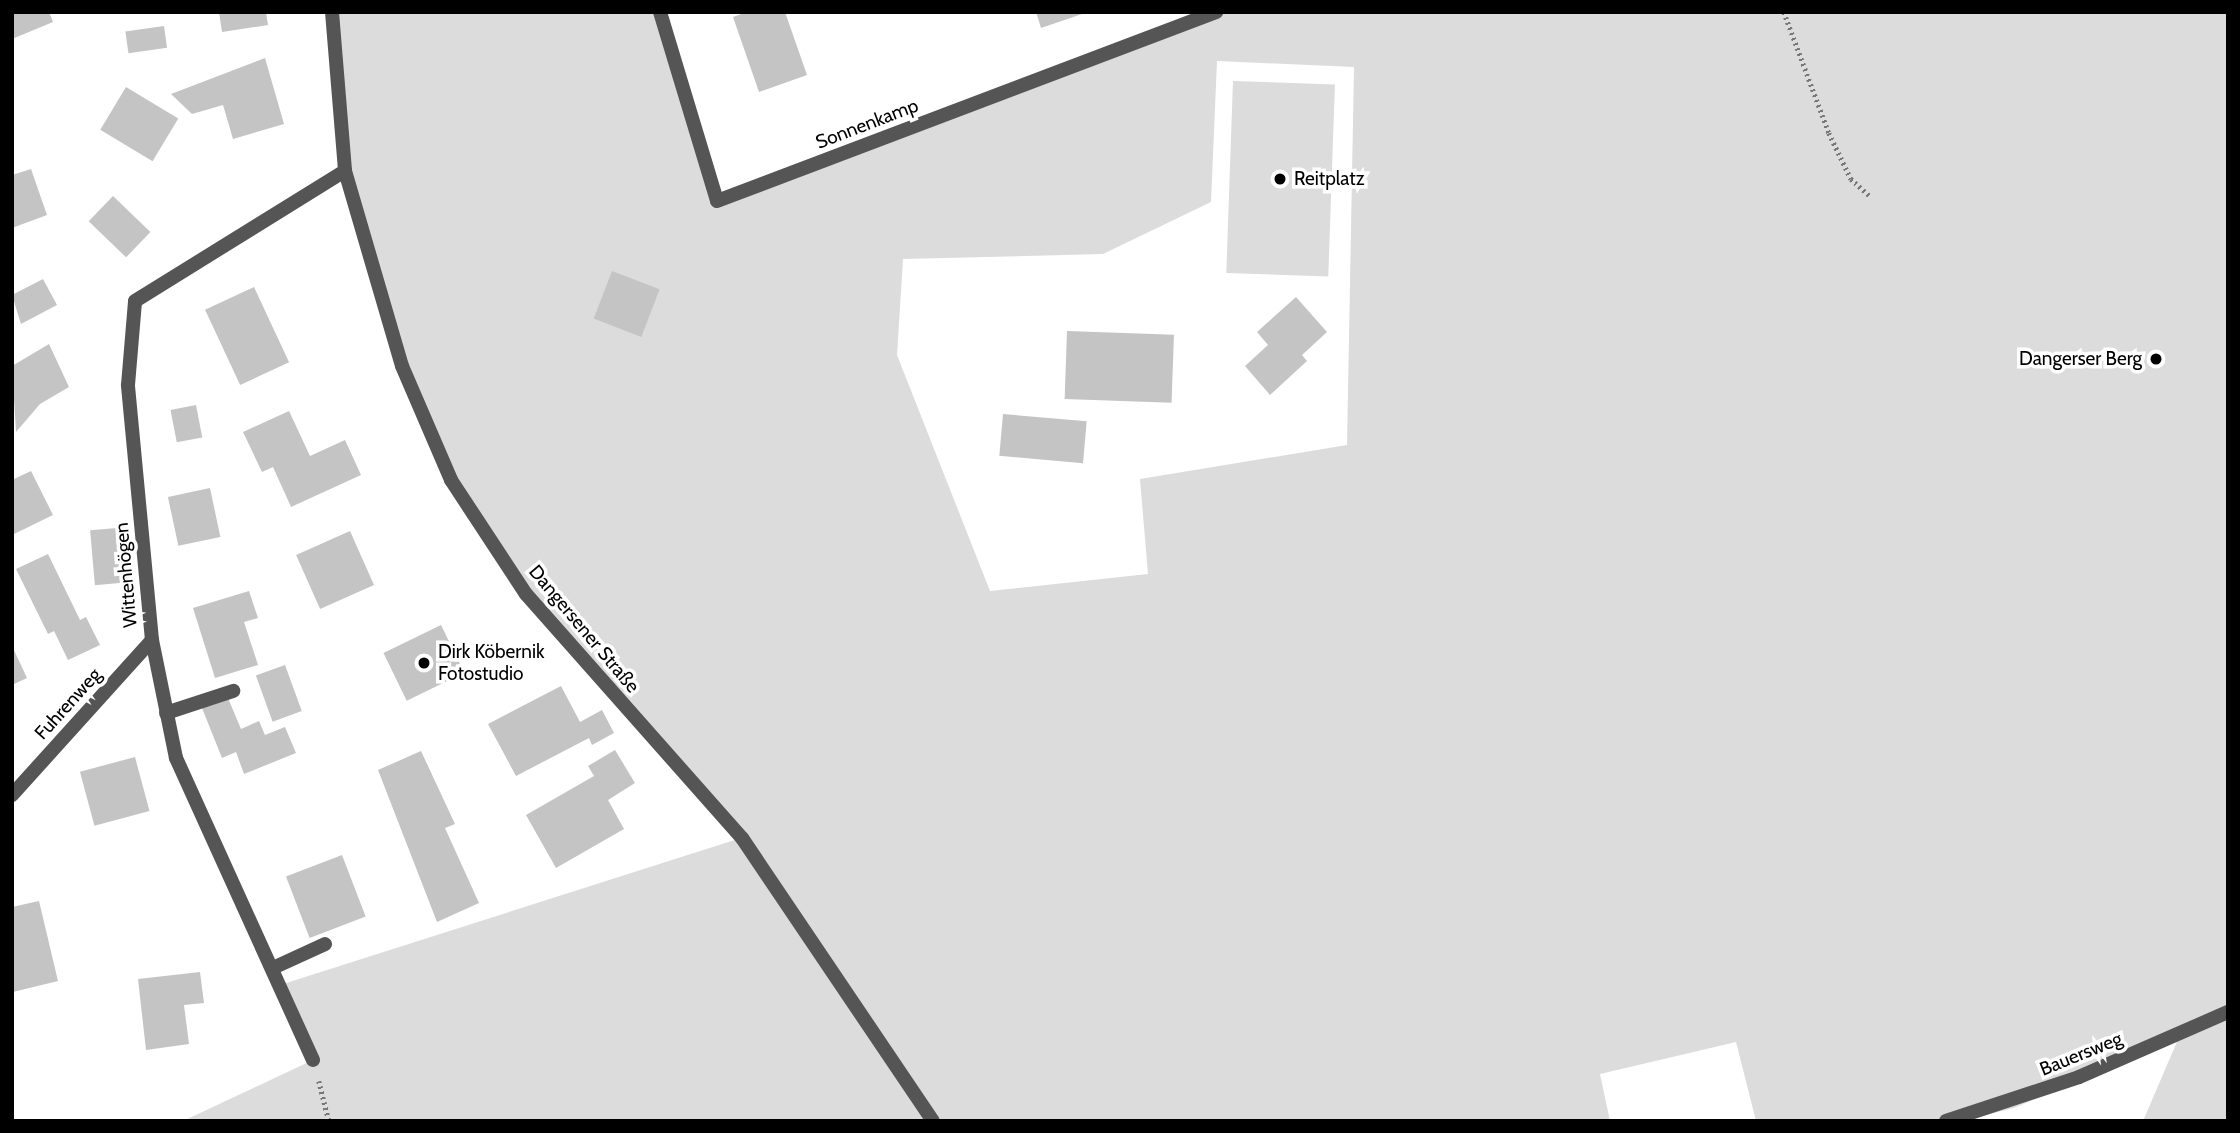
<!DOCTYPE html>
<html>
<head>
<meta charset="utf-8">
<style>
  body { margin:0 }
  #map { position:relative; width:2240px; height:1133px; overflow:hidden; background:#fff; font-family:Cabin,sans-serif }
  div>[style] { position:absolute }
  .green>* { inset:0; background:#dcdcdc; transform-origin:0 0 }
  .building>* { inset:0; background:#c4c4c4; transform-origin:0 0 }
  .path>* { height:4.5px; margin-top:-2.25px; transform-origin:0; background:repeating-linear-gradient(90deg,#777 0 2px,transparent 0 5.5px) }
  .lane>* { height:14px; margin:-7px; padding:0 7px; transform-origin:7px; border-radius:7px; background:#555 }
  .street>* { height:14px; margin:-7px; padding:0 7px; transform-origin:7px; border-radius:7px; background:#555 }
  .dots>* { width:19px; height:19px; translate:-50% -50%; box-sizing:border-box; border:4px solid #fff; border-radius:50% }
  span { translate:-50% -50%; white-space:nowrap; text-align:center; line-height:1.15; -webkit-text-stroke:7px #fff; paint-order:stroke }
  .street-label { font-size:19px; color:#000 }
  .poi-label { font-size:19px; color:#000 }
  .left { translate:0 -50%; text-align:left }
  .right { translate:-100% -50%; text-align:right }
  .frame { position:absolute; inset:0; border:14px solid #000; pointer-events:none }
</style>
</head>
<body>
<div id="map">
  <div class="green">
    <i style="clip-path:polygon(evenodd,332px 12px,660px 12px,717px 201px,1216px 12px,2228px 12px,2228px 1121px,2143px 1121px,2179px 1037px,2014px 1108px,1962px 1121px,1756px 1121px,1736px 1042px,1600px 1074px,1610px 1121px,183px 1121px,313px 1060px,283px 984px,741px 838px,526px 594px,451px 480px,402px 366px,345px 171px,332px 12px,1217px 61px,1354px 67px,1347px 445px,1140px 479px,1148px 574px,990px 591px,897px 355px,903px 259px,1103px 254px,1211px 202px,1217px 61px)"></i>
    <i style="left:1233px;top:81px;width:102px;height:192px;rotate:2deg"></i>
  </div>
  <div class="building">
    <i style="clip-path:polygon(12px 12px,49px 12px,53px 22px,12px 39px)"></i>
    <i style="clip-path:polygon(219px 12px,266px 12px,268px 25px,222px 32px)"></i>
    <i style="clip-path:polygon(747px 12px,785px 12px,807px 75px,759px 92px,733px 17px)"></i>
    <i style="clip-path:polygon(1036px 12px,1085px 12px,1085px 13px,1041px 28px)"></i>
    <i style="left:164px;top:26px;width:22px;height:39px;rotate:82deg"></i>
    <i style="clip-path:polygon(265px 58px,284px 124px,233px 139px,223px 105px,192px 114px,171px 94px)"></i>
    <i style="left:126px;top:87px;width:61px;height:50px;rotate:31deg"></i>
    <i style="clip-path:polygon(31px 169px,47px 215px,12px 228px,12px 175px)"></i>
    <i style="left:113px;top:196px;width:52px;height:35px;rotate:44deg"></i>
    <i style="left:612px;top:271px;width:51px;height:51px;rotate:21deg"></i>
    <i style="clip-path:polygon(43px 279px,57px 305px,21px 324px,12px 295px)"></i>
    <i style="left:254px;top:287px;width:83px;height:54px;rotate:65deg"></i>
    <i style="clip-path:polygon(1296px 297px,1327px 332px,1302px 355px,1307px 361px,1270px 395px,1245px 366px,1268px 345px,1257px 332px)"></i>
    <i style="left:1067px;top:331px;width:107px;height:68px;rotate:2deg"></i>
    <i style="clip-path:polygon(49px 344px,69px 387px,40px 404px,16px 432px,12px 366px)"></i>
    <i style="left:196px;top:405px;width:33px;height:26px;rotate:79deg"></i>
    <i style="clip-path:polygon(289px 411px,310px 456px,345px 440px,361px 475px,291px 507px,273px 467px,262px 472px,243px 432px)"></i>
    <i style="left:1003px;top:414px;width:84px;height:42px;rotate:5deg"></i>
    <i style="clip-path:polygon(31px 471px,53px 515px,12px 535px,12px 480px)"></i>
    <i style="left:210px;top:488px;width:50px;height:43px;rotate:78deg"></i>
    <i style="left:117px;top:528px;width:55px;height:27px;rotate:85deg"></i>
    <i style="left:350px;top:531px;width:59px;height:59px;rotate:66deg"></i>
    <i style="clip-path:polygon(48px 554px,80px 620px,86px 617px,100px 645px,68px 660px,54px 631px,48px 634px,16px 569px)"></i>
    <i style="clip-path:polygon(249px 591px,258px 618px,244px 622px,258px 665px,215px 678px,193px 608px)"></i>
    <i style="left:441px;top:625px;width:53px;height:64px;rotate:64deg"></i>
    <i style="clip-path:polygon(12px 646px,27px 678px,12px 685px)"></i>
    <i style="left:285px;top:665px;width:49px;height:31px;rotate:70deg"></i>
    <i style="clip-path:polygon(561px 686px,580px 722px,602px 710px,614px 733px,592px 745px,589px 738px,516px 776px,488px 724px)"></i>
    <i style="clip-path:polygon(228px 698px,241px 729px,259px 721px,265px 735px,285px 727px,296px 753px,244px 774px,236px 752px,222px 758px,202px 708px)"></i>
    <i style="clip-path:polygon(615px 750px,635px 783px,608px 800px,624px 829px,556px 868px,526px 815px,594px 776px,588px 766px)"></i>
    <i style="clip-path:polygon(421px 751px,455px 824px,445px 828px,479px 903px,437px 922px,378px 770px)"></i>
    <i style="left:135px;top:757px;width:56px;height:57px;rotate:75deg"></i>
    <i style="left:342px;top:855px;width:66px;height:60px;rotate:69deg"></i>
    <i style="clip-path:polygon(39px 901px,58px 981px,13px 992px,12px 907px)"></i>
    <i style="clip-path:polygon(200px 972px,204px 1003px,184px 1005px,189px 1044px,146px 1050px,138px 979px)"></i>
  </div>
  <div class="path">
    <i style="left:1784px;top:12px;width:129px;rotate:69.6deg"></i>
    <i style="left:1829px;top:133px;width:51px;rotate:64.4deg"></i>
    <i style="left:1851px;top:179px;width:27px;rotate:42deg"></i>
    <i style="left:319px;top:1081px;width:41px;rotate:76deg"></i>
  </div>
  <div class="lane">
    <i style="left:166px;top:713px;width:71px;rotate:-18.2deg"></i>
    <i style="left:275px;top:967px;width:55px;rotate:-24.7deg"></i>
  </div>
  <div class="street">
    <i style="left:332px;top:12px;width:160px;rotate:85.3deg"></i>
    <i style="left:345px;top:171px;width:203px;rotate:73.7deg"></i>
    <i style="left:402px;top:366px;width:124px;rotate:66.7deg"></i>
    <i style="left:451px;top:480px;width:136px;rotate:56.7deg"></i>
    <i style="left:526px;top:594px;width:326px;rotate:48.5deg"></i>
    <i style="left:742px;top:838px;width:341px;rotate:56deg"></i>
    <i style="left:660px;top:12px;width:197px;rotate:73.2deg"></i>
    <i style="left:717px;top:201px;width:534px;rotate:-20.74deg"></i>
    <i style="left:12px;top:795px;width:209px;rotate:-47.9deg"></i>
    <i style="left:313px;top:1060px;width:332px;rotate:-114.4deg"></i>
    <i style="left:176px;top:758px;width:120px;rotate:-101.5deg"></i>
    <i style="left:152px;top:640px;width:256px;rotate:-95.4deg"></i>
    <i style="left:128px;top:385px;width:84px;rotate:-85.2deg"></i>
    <i style="left:135px;top:301px;width:247px;rotate:-31.8deg"></i>
    <i style="left:1946px;top:1121px;width:140px;rotate:-18.3deg"></i>
    <i style="left:2079px;top:1077px;width:163px;rotate:-23.6deg"></i>
  </div>
  <div class="dots">
    <i style="left:1280px;top:179px;background:#000"></i>
    <i style="left:2156px;top:359px;background:#000"></i>
    <i style="left:424px;top:663px;background:#000"></i>
  </div>
  <div class="street-label">
    <span style="left:867px;top:124px;rotate:-21deg">Sonnenkamp</span>
    <span style="left:126px;top:575px;rotate:-95deg">Wittenhögen</span>
    <span style="left:584px;top:629px;rotate:50deg">Dangersener Straße</span>
    <span style="left:68px;top:704px;rotate:-48deg">Fuhrenweg</span>
    <span style="left:2081px;top:1054px;rotate:-22deg">Bauersweg</span>
  </div>
  <div class="poi-label">
    <span class="left" style="left:1294px;top:179px">Reitplatz</span>
    <span class="right" style="left:2142px;top:359px">Dangerser Berg</span>
    <span class="left" style="left:438px;top:663px">Dirk Köbernik<br>Fotostudio</span>
  </div>
  <div class="frame"></div>
</div>
</body>
</html>
